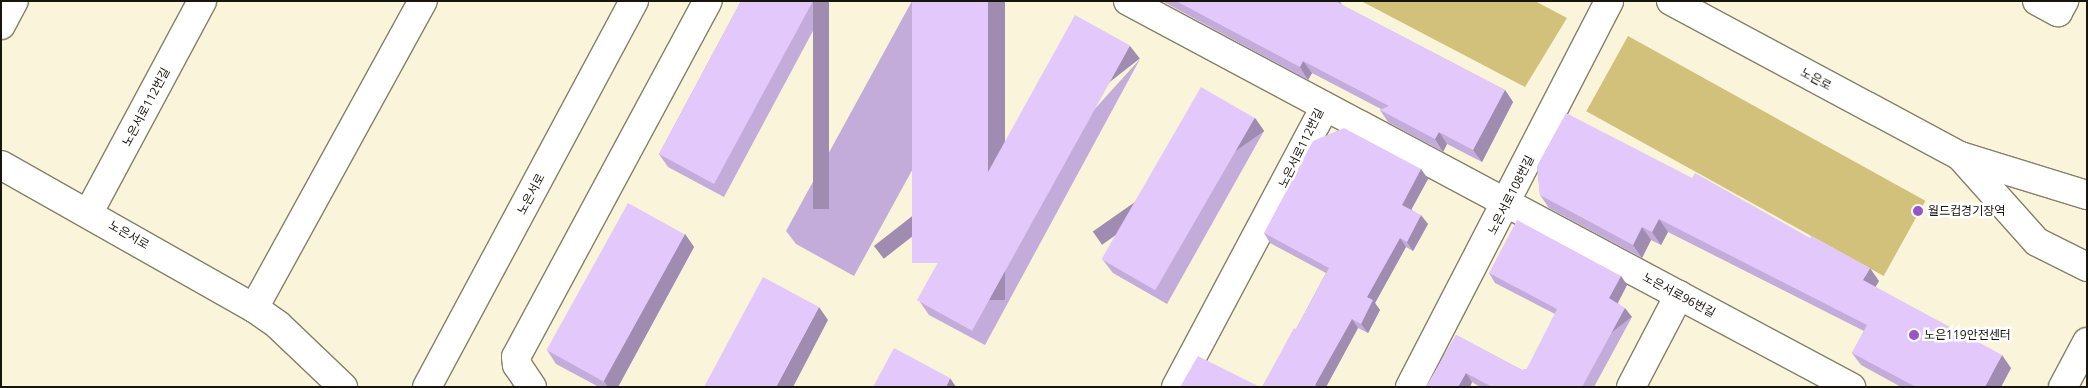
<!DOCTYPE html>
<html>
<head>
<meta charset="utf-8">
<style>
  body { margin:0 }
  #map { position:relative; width:2088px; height:388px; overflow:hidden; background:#faf4da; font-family:"Open Sans","Noto Sans KR",sans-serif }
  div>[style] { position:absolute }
  .green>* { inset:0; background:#d2c17b; transform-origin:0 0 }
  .roads { filter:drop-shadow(1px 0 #858069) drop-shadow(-1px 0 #858069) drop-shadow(0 1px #858069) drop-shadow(0 -1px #858069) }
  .minor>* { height:28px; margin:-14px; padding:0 14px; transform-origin:14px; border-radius:14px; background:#fff }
  .wall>* { inset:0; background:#c3acd9 }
  .shaded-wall>* { inset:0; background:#9f8cb0; transform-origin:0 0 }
  .building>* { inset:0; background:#e3c8fc; transform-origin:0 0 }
  .dots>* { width:14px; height:14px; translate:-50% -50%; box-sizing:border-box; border:2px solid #fff; border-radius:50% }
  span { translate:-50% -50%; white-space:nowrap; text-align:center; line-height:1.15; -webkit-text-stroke:5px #fff; paint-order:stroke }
  .street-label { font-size:12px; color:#17150c }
  .poi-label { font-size:12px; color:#17150c }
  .left { translate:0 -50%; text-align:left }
  .frame { position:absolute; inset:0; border:2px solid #17150c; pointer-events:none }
</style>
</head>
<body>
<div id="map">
  <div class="green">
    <i style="clip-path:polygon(1361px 1px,1535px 1px,1567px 18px,1525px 87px)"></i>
    <i style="left:1628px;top:36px;width:340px;height:86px;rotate:29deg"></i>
  </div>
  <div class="roads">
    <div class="minor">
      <i style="left:1128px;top:1px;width:820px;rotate:28.1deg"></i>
      <i style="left:1671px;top:1px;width:328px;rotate:28.2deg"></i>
      <i style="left:1960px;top:156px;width:133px;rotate:17.1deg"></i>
      <i style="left:2037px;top:1px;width:24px;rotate:28deg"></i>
      <i style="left:2058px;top:12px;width:13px;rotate:-61deg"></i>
      <i style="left:1px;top:25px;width:27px;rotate:-62deg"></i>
      <i style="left:1960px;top:156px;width:115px;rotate:48.2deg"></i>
      <i style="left:2037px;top:242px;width:56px;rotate:26.6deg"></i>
      <i style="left:1px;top:165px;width:291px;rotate:29.5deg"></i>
      <i style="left:254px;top:308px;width:29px;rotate:35deg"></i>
      <i style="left:278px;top:325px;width:90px;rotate:43.6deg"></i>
      <i style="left:89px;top:212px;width:239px;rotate:-61.8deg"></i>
      <i style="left:254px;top:308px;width:350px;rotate:-61.2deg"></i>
      <i style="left:427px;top:387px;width:438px;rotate:-61.8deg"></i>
      <i style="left:532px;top:387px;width:27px;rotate:-124deg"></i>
      <i style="left:517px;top:365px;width:8px;rotate:-97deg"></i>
      <i style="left:516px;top:357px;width:404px;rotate:-61.7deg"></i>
      <i style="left:1176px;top:387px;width:317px;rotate:-62deg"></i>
      <i style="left:1410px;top:387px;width:434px;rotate:-62.7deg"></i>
      <i style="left:1631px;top:387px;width:104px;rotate:-62.4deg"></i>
      <i style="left:2063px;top:387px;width:51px;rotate:-61.9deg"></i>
    </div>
  </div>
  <div class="wall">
    <i style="clip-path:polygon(741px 1px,829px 1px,724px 197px,668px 167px,659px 154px)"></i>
    <i style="clip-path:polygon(912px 1px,1005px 1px,854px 276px,796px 244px,786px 231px)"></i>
    <i style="clip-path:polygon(1162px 1px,1340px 1px,1342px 5px,1505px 90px,1513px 102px,1482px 162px,1447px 144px,1443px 152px,1388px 122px,1380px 110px,1381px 109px,1312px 73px,1308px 80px)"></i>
    <i style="clip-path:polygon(1140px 59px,985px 345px,929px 315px,920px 302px)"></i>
    <i style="clip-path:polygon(1255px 118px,1264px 131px,1167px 304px,1113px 273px,1103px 260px)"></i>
    <i style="clip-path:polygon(1537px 166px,1879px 281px,1875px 287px,2011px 368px,2001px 387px,1901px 387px,1861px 365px,1852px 353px,1864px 331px,1668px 232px,1661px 245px,1651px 240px,1642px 258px,1549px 208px,1540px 195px)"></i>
    <i style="clip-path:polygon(1421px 169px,1428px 179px,1411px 209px,1428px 224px,1413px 251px,1406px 247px,1375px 303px,1380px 310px,1368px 333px,1358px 328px,1326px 387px,1262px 387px,1296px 329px,1326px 273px,1270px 243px,1264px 233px)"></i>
    <i style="clip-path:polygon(685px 234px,694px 247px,618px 387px,599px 387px,556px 364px,547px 350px)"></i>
    <i style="clip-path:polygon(1489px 273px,1621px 276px,1627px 285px,1618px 303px,1632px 317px,1594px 387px,1480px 387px,1472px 382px,1470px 387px,1426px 387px,1456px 335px,1522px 370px,1527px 369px,1555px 314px,1495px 283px)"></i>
  </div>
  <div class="shaded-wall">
    <i style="left:813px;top:1px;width:16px;height:208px"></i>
    <i style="left:988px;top:1px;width:17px;height:299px"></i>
    <i style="left:1130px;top:46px;width:16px;height:325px;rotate:52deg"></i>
    <i style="clip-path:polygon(1303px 61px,1312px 73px,1308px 80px,1300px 67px)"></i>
    <i style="clip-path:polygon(1505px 90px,1513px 102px,1482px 162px,1473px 150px)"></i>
    <i style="left:1255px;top:118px;width:16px;height:198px;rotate:55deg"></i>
    <i style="clip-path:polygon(1439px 132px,1447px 144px,1443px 152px,1435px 139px)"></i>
    <i style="clip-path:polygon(1421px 169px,1428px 179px,1409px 214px,1402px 205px)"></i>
    <i style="clip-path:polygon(1421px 215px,1428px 224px,1413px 251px,1407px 242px)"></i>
    <i style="clip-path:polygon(1659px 219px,1668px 232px,1661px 245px,1652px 232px)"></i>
    <i style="clip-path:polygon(1642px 227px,1651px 240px,1642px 258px,1633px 245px)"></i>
    <i style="clip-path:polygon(685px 234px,694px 247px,618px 387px,608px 387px,604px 381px)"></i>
    <i style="clip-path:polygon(1400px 238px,1406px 247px,1375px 303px,1380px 310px,1368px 333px,1361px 324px,1367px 297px)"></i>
    <i style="clip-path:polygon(1870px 268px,1879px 281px,1872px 293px,1863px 280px)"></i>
    <i style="clip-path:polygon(1621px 276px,1627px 285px,1615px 308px,1609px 298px)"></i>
    <i style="clip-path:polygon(819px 307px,828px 320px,793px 387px,776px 387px)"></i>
    <i style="left:1625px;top:308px;width:11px;height:90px;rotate:52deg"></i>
    <i style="clip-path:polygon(1352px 319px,1358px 328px,1326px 387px,1317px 387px,1315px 385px)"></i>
    <i style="clip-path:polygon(2002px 355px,2011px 368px,2001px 387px,1985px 387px)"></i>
    <i style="clip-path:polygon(1466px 373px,1472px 382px,1470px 387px,1458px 387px)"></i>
    <i style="clip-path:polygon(950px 378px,956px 387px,946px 387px)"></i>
  </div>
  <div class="building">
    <i style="clip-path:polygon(741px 1px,813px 1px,714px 184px,659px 154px)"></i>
    <i style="left:912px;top:1px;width:76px;height:262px"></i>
    <i style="clip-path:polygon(1176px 1px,1335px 1px,1505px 90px,1473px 150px,1439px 132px,1435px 139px,1380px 110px,1389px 106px,1303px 61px,1300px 67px)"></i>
    <i style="left:1075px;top:15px;width:63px;height:326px;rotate:29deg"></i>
    <i style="left:1201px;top:87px;width:62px;height:199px;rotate:30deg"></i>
    <i style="clip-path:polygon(1566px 113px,1692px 178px,1695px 173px,1810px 238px,1811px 236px,1870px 268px,1863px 280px,2002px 355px,1985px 387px,1916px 387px,1852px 353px,1867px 325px,1659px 219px,1652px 232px,1642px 227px,1633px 245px,1540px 195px,1537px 166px)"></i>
    <i style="clip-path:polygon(1344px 128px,1421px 169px,1402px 205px,1421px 215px,1407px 242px,1400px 238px,1367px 297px,1373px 300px,1361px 324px,1352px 319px,1315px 385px,1319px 387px,1262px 387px,1294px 328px,1296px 329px,1329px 268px,1264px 233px,1313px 141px)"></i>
    <i style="left:628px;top:203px;width:65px;height:168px;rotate:29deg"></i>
    <i style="clip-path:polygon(1517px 220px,1621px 276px,1609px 298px,1625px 308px,1582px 387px,1492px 387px,1466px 373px,1458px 387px,1426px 387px,1456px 335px,1522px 370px,1527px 369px,1557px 309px,1489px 273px)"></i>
    <i style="clip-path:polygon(763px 277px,819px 307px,776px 387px,704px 387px)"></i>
    <i style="clip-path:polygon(894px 348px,950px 378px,946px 387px,873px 387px)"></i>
    <i style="clip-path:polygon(1198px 356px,1260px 387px,1180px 387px)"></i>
  </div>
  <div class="dots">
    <i style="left:1918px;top:211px;background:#9753c7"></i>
    <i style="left:1914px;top:335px;background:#9753c7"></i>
  </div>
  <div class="street-label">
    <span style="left:1816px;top:79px;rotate:28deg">노은로</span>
    <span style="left:146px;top:107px;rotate:-62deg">노은서로112번길</span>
    <span style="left:1301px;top:148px;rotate:-64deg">노은서로112번길</span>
    <span style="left:531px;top:194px;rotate:-62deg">노은서로</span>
    <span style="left:1511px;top:195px;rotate:-63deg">노은서로108번길</span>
    <span style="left:129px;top:235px;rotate:30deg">노은서로</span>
    <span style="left:1679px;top:295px;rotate:28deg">노은서로96번길</span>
  </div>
  <div class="poi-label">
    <span class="left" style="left:1928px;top:211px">월드컵경기장역</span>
    <span class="left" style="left:1924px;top:335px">노은119안전센터</span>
  </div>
  <div class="frame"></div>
</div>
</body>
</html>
